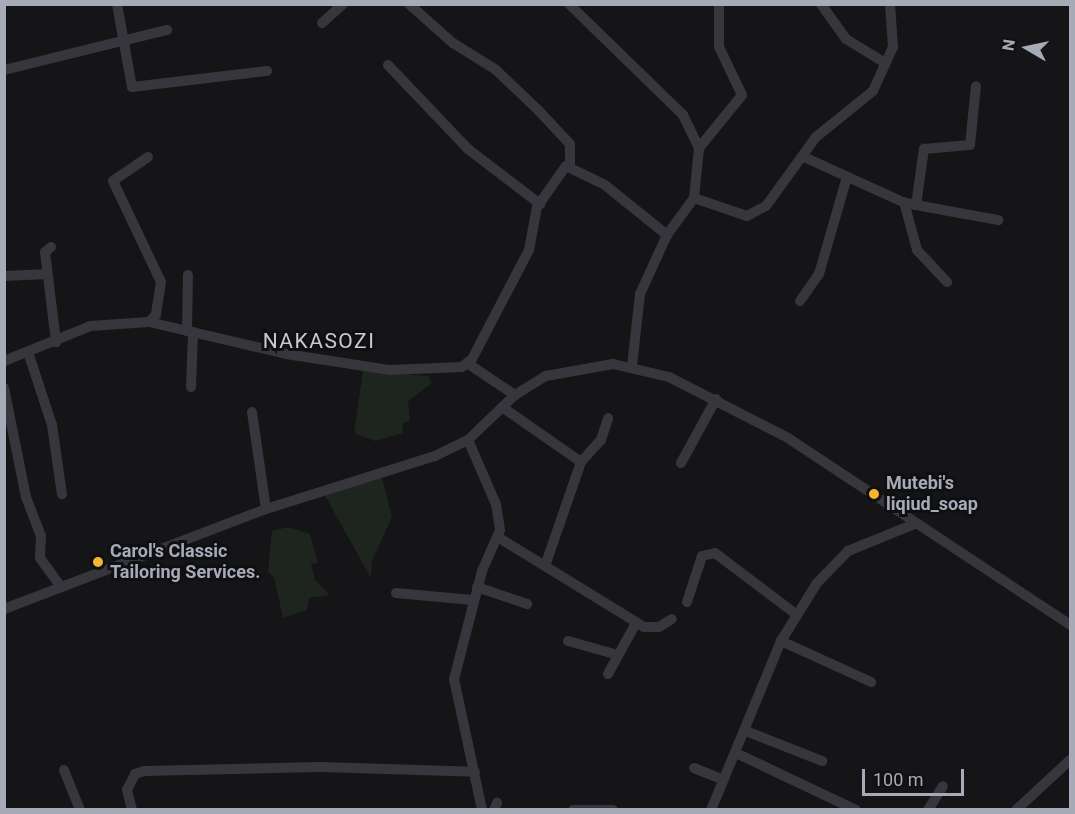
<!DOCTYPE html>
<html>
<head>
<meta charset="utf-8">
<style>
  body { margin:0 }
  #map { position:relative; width:1075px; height:814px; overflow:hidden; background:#151517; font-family:Roboto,sans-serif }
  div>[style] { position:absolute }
  .green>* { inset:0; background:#1d251e }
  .minor>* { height:10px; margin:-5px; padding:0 5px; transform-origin:5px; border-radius:5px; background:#36363c }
  .dots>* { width:16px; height:16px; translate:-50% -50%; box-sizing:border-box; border:3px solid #101012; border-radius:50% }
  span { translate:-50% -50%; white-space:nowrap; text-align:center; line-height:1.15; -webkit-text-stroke:6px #101012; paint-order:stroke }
  .poi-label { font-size:18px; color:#a6abb7; font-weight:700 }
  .left { translate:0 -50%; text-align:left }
  .quarter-label { font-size:21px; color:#c7cad3; letter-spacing:1.5px }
  .frame { position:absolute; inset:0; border:6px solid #a6abb7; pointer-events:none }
  .north { position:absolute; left:997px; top:18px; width:60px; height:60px; -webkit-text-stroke:4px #101012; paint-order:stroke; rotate:279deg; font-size:16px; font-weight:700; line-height:24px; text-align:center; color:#a6abb7 }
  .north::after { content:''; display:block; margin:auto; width:21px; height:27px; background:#a6abb7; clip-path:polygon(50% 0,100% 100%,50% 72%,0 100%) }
  .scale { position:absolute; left:862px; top:769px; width:102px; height:27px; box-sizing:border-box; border:3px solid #a6abb7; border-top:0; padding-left:8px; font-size:18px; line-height:21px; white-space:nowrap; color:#a6abb7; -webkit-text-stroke:4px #101012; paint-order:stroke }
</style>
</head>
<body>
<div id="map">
  <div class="green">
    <i style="clip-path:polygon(363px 371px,428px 376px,432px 383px,408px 401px,410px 420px,402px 424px,403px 433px,375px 441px,354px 433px)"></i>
    <i style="clip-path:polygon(382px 478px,392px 517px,372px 561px,371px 578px,324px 494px)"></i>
    <i style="clip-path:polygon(288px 527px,310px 534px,318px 563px,311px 564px,315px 580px,330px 595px,309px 598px,307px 610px,283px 618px,274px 577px,268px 572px,272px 531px)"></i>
  </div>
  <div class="minor">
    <i style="left:117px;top:4px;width:84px;rotate:79.8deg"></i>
    <i style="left:132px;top:87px;width:136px;rotate:-6.8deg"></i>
    <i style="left:409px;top:4px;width:59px;rotate:41.6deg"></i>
    <i style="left:453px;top:43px;width:51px;rotate:32.1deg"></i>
    <i style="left:496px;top:70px;width:59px;rotate:43.6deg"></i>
    <i style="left:539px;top:111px;width:45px;rotate:46.8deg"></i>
    <i style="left:570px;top:144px;width:21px;rotate:90deg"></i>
    <i style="left:569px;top:4px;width:159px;rotate:44.2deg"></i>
    <i style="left:683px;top:115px;width:37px;rotate:64deg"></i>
    <i style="left:699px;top:148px;width:50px;rotate:95.7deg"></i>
    <i style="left:694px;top:198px;width:46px;rotate:126.1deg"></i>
    <i style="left:667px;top:235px;width:65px;rotate:114.6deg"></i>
    <i style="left:640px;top:294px;width:72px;rotate:96.3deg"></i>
    <i style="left:821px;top:4px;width:43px;rotate:54.5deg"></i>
    <i style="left:846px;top:39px;width:46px;rotate:31.6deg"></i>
    <i style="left:322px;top:23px;width:28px;rotate:-42deg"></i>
    <i style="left:388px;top:65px;width:116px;rotate:46.4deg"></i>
    <i style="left:468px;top:149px;width:91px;rotate:37.4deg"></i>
    <i style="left:4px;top:70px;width:168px;rotate:-13.8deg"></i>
    <i style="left:699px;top:148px;width:68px;rotate:-50.9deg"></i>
    <i style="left:742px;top:95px;width:53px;rotate:-115.6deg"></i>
    <i style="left:719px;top:47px;width:43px;rotate:-90deg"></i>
    <i style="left:148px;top:157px;width:42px;rotate:145.6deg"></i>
    <i style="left:113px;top:181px;width:112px;rotate:64.6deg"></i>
    <i style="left:161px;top:282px;width:33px;rotate:99deg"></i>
    <i style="left:156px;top:315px;width:10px;rotate:135deg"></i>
    <i style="left:804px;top:157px;width:111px;rotate:24.5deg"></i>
    <i style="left:905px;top:203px;width:95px;rotate:10.4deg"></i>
    <i style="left:694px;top:198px;width:56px;rotate:18.8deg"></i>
    <i style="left:747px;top:216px;width:21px;rotate:-28deg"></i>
    <i style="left:766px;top:206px;width:85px;rotate:-54.1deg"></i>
    <i style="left:816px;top:137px;width:73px;rotate:-38.9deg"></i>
    <i style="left:873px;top:91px;width:48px;rotate:-65.6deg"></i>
    <i style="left:893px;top:47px;width:43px;rotate:-94deg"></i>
    <i style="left:904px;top:202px;width:50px;rotate:74.8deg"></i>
    <i style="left:917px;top:250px;width:44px;rotate:46.8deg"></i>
    <i style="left:916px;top:205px;width:57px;rotate:-81.9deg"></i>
    <i style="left:924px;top:149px;width:46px;rotate:-5deg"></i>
    <i style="left:970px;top:145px;width:59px;rotate:-84.2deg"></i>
    <i style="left:51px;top:247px;width:8px;rotate:140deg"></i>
    <i style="left:45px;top:252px;width:91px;rotate:83deg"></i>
    <i style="left:4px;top:276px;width:43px;rotate:-2.7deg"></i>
    <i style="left:800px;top:301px;width:33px;rotate:-55deg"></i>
    <i style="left:819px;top:274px;width:101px;rotate:-73.9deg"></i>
    <i style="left:187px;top:331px;width:56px;rotate:-89deg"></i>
    <i style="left:28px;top:352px;width:77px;rotate:71.8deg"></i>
    <i style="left:52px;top:425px;width:70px;rotate:81.8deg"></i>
    <i style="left:4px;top:361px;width:93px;rotate:-22.1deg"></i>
    <i style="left:90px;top:326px;width:59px;rotate:-3.9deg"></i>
    <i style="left:149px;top:322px;width:141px;rotate:13.1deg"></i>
    <i style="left:286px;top:354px;width:104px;rotate:8.8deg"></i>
    <i style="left:389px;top:370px;width:73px;rotate:-2.4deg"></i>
    <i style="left:462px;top:367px;width:13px;rotate:-39deg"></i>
    <i style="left:472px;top:359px;width:123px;rotate:-62.4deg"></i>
    <i style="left:529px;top:250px;width:44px;rotate:-79.5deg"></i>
    <i style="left:537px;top:207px;width:50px;rotate:-54.7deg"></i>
    <i style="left:566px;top:166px;width:43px;rotate:26deg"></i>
    <i style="left:605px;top:185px;width:80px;rotate:38.9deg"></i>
    <i style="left:467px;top:363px;width:58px;rotate:33.7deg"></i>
    <i style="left:191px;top:387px;width:55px;rotate:-87.9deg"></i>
    <i style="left:4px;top:388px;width:111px;rotate:78.6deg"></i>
    <i style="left:26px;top:497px;width:42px;rotate:69deg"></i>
    <i style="left:41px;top:536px;width:22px;rotate:93deg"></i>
    <i style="left:40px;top:558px;width:36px;rotate:54deg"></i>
    <i style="left:502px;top:407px;width:96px;rotate:34.8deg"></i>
    <i style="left:581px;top:462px;width:107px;rotate:109.1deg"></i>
    <i style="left:252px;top:412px;width:98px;rotate:81.8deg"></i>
    <i style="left:468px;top:440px;width:70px;rotate:66.4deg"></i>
    <i style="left:496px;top:504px;width:26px;rotate:81deg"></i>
    <i style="left:500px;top:530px;width:45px;rotate:113.7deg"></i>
    <i style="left:482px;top:571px;width:112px;rotate:104.5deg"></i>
    <i style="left:454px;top:679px;width:134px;rotate:77.9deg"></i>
    <i style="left:581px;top:462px;width:30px;rotate:-48deg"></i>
    <i style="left:601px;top:440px;width:23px;rotate:-72deg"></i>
    <i style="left:681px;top:463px;width:73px;rotate:-61.3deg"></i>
    <i style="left:501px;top:539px;width:168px;rotate:31.6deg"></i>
    <i style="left:644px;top:627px;width:15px"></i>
    <i style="left:659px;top:627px;width:15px;rotate:-32deg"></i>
    <i style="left:477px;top:587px;width:53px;rotate:18.8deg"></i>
    <i style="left:396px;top:593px;width:77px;rotate:5.2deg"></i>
    <i style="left:687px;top:602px;width:48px;rotate:-71.9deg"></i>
    <i style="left:702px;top:556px;width:13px;rotate:-13deg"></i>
    <i style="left:715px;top:553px;width:103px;rotate:37.1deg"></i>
    <i style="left:4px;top:609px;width:280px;rotate:-20.9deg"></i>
    <i style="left:266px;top:509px;width:177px;rotate:-17.4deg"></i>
    <i style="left:435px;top:456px;width:37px;rotate:-26deg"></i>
    <i style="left:468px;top:440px;width:65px;rotate:-43.8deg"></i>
    <i style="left:515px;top:395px;width:36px;rotate:-32deg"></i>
    <i style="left:546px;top:376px;width:68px;rotate:-10.2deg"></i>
    <i style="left:613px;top:364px;width:57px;rotate:13.1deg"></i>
    <i style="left:669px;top:377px;width:134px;rotate:27.1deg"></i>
    <i style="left:788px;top:438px;width:338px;rotate:33.5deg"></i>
    <i style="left:568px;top:641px;width:52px;rotate:15.6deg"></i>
    <i style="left:781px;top:641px;width:99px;rotate:24.5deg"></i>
    <i style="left:608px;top:674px;width:58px;rotate:-61.2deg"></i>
    <i style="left:746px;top:731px;width:82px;rotate:21.5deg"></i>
    <i style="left:736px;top:753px;width:133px;rotate:25.4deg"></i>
    <i style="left:694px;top:768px;width:31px;rotate:22deg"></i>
    <i style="left:64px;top:770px;width:43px;rotate:68.2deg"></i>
    <i style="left:132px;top:810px;width:21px;rotate:-104deg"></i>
    <i style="left:127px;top:790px;width:18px;rotate:-63deg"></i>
    <i style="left:135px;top:774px;width:9px;rotate:-18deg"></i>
    <i style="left:144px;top:771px;width:176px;rotate:-1.3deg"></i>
    <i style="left:320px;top:767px;width:155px;rotate:1.8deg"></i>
    <i style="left:494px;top:810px;width:8px;rotate:-67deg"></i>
    <i style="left:573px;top:810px;width:40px"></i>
    <i style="left:711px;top:810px;width:183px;rotate:-67.5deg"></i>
    <i style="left:781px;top:641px;width:68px;rotate:-58.2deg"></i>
    <i style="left:817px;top:583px;width:45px;rotate:-45.9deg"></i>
    <i style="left:848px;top:551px;width:74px;rotate:-22.1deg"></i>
    <i style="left:928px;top:810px;width:28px;rotate:-58deg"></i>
    <i style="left:1016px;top:810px;width:74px;rotate:-42.8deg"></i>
  </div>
  <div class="dots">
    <i style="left:874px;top:494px;background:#f5b62e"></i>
    <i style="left:98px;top:562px;background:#f5b62e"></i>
  </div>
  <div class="poi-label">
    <span class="left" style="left:886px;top:494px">Mutebi's<br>liqiud_soap</span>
    <span class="left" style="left:110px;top:562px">Carol's Classic<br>Tailoring Services.</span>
  </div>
  <div class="quarter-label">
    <span style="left:319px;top:341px">NAKASOZI</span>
  </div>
  <div class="frame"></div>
  <div class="north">N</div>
  <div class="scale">100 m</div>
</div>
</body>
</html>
